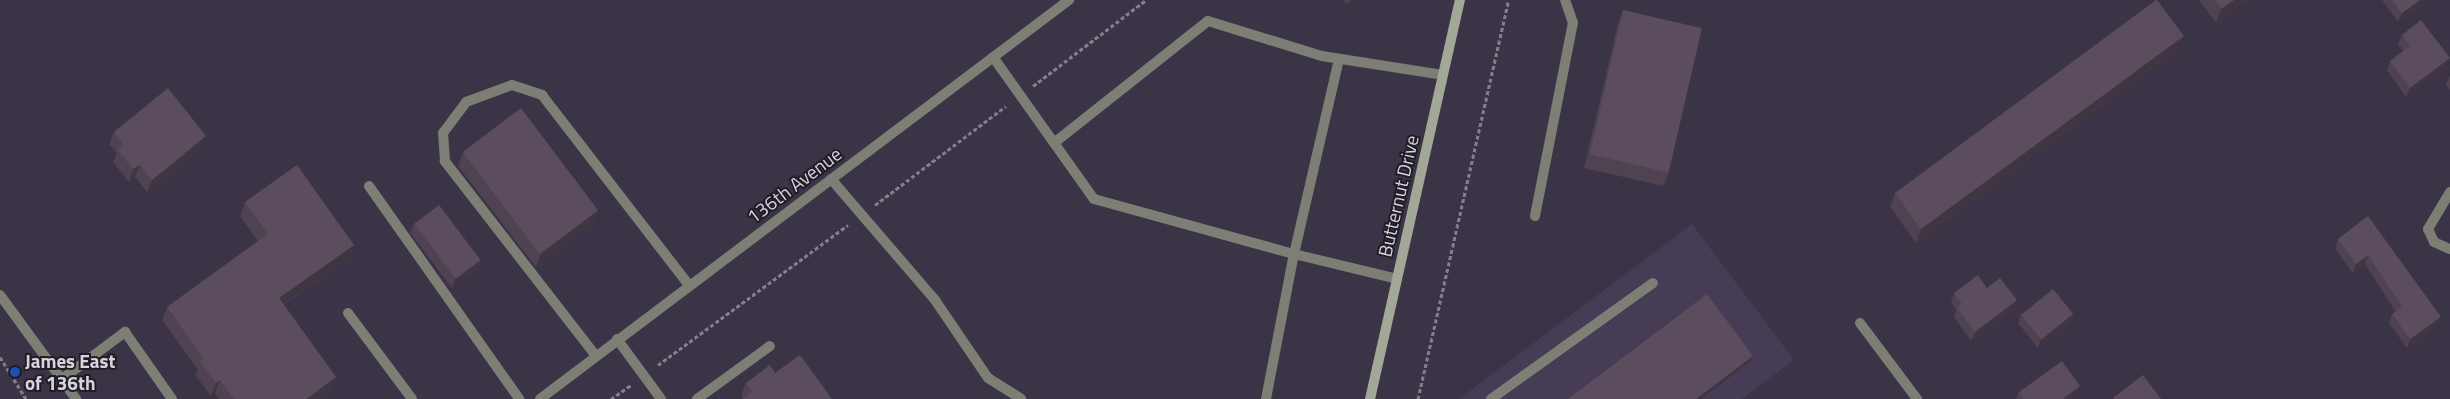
<!DOCTYPE html>
<html>
<head>
<meta charset="utf-8">
<style>
  body { margin:0 }
  #map { position:relative; width:2450px; height:399px; overflow:hidden; background:#3b3447; font-family:"Titillium Web",sans-serif }
  div>[style] { position:absolute }
  .built>* { inset:0; background:#463c55 }
  .path>* { height:3px; margin-top:-1.5px; transform-origin:0; background:repeating-linear-gradient(90deg,#847e8e 0 4px,transparent 0 6.5px) }
  .service>* { height:10px; margin:-5px; padding:0 5px; transform-origin:5px; border-radius:5px; background:#7d7f75 }
  .minor>* { height:10px; margin:-5px; padding:0 5px; transform-origin:5px; border-radius:5px; background:#7d7f75 }
  .tertiary>* { height:10px; margin:-5px; padding:0 5px; transform-origin:5px; border-radius:5px; background:#7d7f75 }
  .secondary>* { height:10px; margin:-5px; padding:0 5px; transform-origin:5px; border-radius:5px; background:#a3a797 }
  .wall>* { inset:0; background:#4f4251 }
  .shaded-wall>* { inset:0; background:#403642 }
  .building>* { inset:0; background:#5c4d5e; transform-origin:0 0 }
  .dots>* { width:14px; height:14px; translate:-50% -50%; box-sizing:border-box; border:2px solid #211d26; border-radius:50% }
  span { translate:-50% -50%; white-space:nowrap; text-align:center; line-height:1.15; -webkit-text-stroke:4px #211d26; paint-order:stroke }
  .street-label { font-size:19px; color:#d7d2de }
  .poi-label { font-size:19px; color:#d7d2de; font-weight:700 }
  .left { translate:0 -50%; text-align:left }
</style>
</head>
<body>
<div id="map">
  <div class="built">
    <i style="clip-path:polygon(1692px 224px,1794px 360px,1742px 399px,1459px 399px)"></i>
  </div>
  <div class="path">
    <i style="left:1033px;top:86px;width:142px;rotate:-37.3deg"></i>
    <i style="left:875px;top:205px;width:164px;rotate:-37.1deg"></i>
    <i style="left:0;top:357px;width:49px;rotate:58.2deg"></i>
    <i style="left:658px;top:365px;width:236px;rotate:-36.4deg"></i>
    <i style="left:611px;top:399px;width:24px;rotate:-35deg"></i>
    <i style="left:1418px;top:399px;width:409px;rotate:-77.2deg"></i>
  </div>
  <div class="service">
    <i style="left:993px;top:57px;width:174px;rotate:54.6deg"></i>
    <i style="left:1094px;top:199px;width:207px;rotate:15.4deg"></i>
    <i style="left:1294px;top:254px;width:200px;rotate:-77deg"></i>
    <i style="left:1054px;top:143px;width:196px;rotate:-38.4deg"></i>
    <i style="left:1208px;top:21px;width:119px;rotate:17.1deg"></i>
    <i style="left:1322px;top:56px;width:122px;rotate:8.9deg"></i>
    <i style="left:831px;top:179px;width:160px;rotate:49.3deg"></i>
    <i style="left:935px;top:300px;width:94px;rotate:55.8deg"></i>
    <i style="left:988px;top:378px;width:39px;rotate:32deg"></i>
    <i style="left:369px;top:186px;width:261px;rotate:54.8deg"></i>
    <i style="left:2450px;top:192px;width:43px;rotate:120.7deg"></i>
    <i style="left:2428px;top:229px;width:14px;rotate:65deg"></i>
    <i style="left:2434px;top:242px;width:17px;rotate:24deg"></i>
    <i style="left:1535px;top:216px;width:197px;rotate:-78.9deg"></i>
    <i style="left:1573px;top:23px;width:24px;rotate:-109deg"></i>
    <i style="left:348px;top:313px;width:107px;rotate:53.3deg"></i>
    <i style="left:617px;top:339px;width:74px;rotate:53.7deg"></i>
    <i style="left:596px;top:356px;width:247px;rotate:-127.8deg"></i>
    <i style="left:445px;top:161px;width:28px;rotate:-94deg"></i>
    <i style="left:443px;top:133px;width:39px;rotate:-53deg"></i>
    <i style="left:466px;top:102px;width:49px;rotate:-20.3deg"></i>
    <i style="left:512px;top:85px;width:32px;rotate:18deg"></i>
    <i style="left:542px;top:95px;width:240px;rotate:52.3deg"></i>
    <i style="left:62px;top:379px;width:79px;rotate:-36.7deg"></i>
    <i style="left:125px;top:332px;width:82px;rotate:55deg"></i>
    <i style="left:697px;top:399px;width:90px;rotate:-36deg"></i>
    <i style="left:1266px;top:399px;width:148px;rotate:-79.1deg"></i>
    <i style="left:1294px;top:254px;width:106px;rotate:13.6deg"></i>
    <i style="left:1491px;top:399px;width:199px;rotate:-35.6deg"></i>
  </div>
  <div class="minor">
    <i style="left:1860px;top:323px;width:95px;rotate:53.1deg"></i>
  </div>
  <div class="tertiary">
    <i style="left:0;top:295px;width:129px;rotate:53.8deg"></i>
    <i style="left:540px;top:399px;width:663px;rotate:-37.03deg"></i>
  </div>
  <div class="secondary">
    <i style="left:1370px;top:399px;width:409px;rotate:-77.3deg"></i>
  </div>
  <div class="wall">
    <i style="clip-path:polygon(1342px 0,1351px 0,1347px 4px)"></i>
    <i style="clip-path:polygon(2199px 0,2248px 0,2216px 23px)"></i>
    <i style="clip-path:polygon(2382px 0,2429px 0,2398px 22px)"></i>
    <i style="clip-path:polygon(1623px 10px,1669px 172px,1663px 186px,1584px 168px,1618px 24px)"></i>
    <i style="clip-path:polygon(2402px 35px,2446px 67px,2406px 97px,2387px 70px,2390px 61px,2403px 51px,2398px 44px)"></i>
    <i style="clip-path:polygon(2178px 50px,1916px 243px,1890px 207px,1895px 193px)"></i>
    <i style="clip-path:polygon(2450px 75px,2450px 90px,2446px 85px)"></i>
    <i style="clip-path:polygon(114px 132px,202px 148px,147px 192px,135px 177px,129px 182px,113px 162px,117px 153px,109px 144px)"></i>
    <i style="clip-path:polygon(463px 152px,598px 210px,593px 224px,536px 267px,458px 166px)"></i>
    <i style="clip-path:polygon(245px 202px,354px 245px,349px 259px,284px 305px,336px 377px,331px 391px,320px 399px,219px 399px,215px 393px,211px 396px,195px 375px,198px 370px,162px 320px,167px 307px,258px 241px,240px 216px)"></i>
    <i style="clip-path:polygon(2368px 216px,2438px 326px,2407px 348px,2389px 323px,2392px 314px,2395px 311px,2365px 264px,2353px 273px,2335px 249px,2338px 239px)"></i>
    <i style="clip-path:polygon(414px 224px,481px 260px,477px 269px,452px 288px,410px 233px)"></i>
    <i style="clip-path:polygon(1987px 288px,2014px 310px,1971px 341px,1954px 317px,1956px 310px,1951px 302px,1954px 293px)"></i>
    <i style="clip-path:polygon(2021px 314px,2073px 314px,2070px 323px,2038px 348px,2018px 323px)"></i>
    <i style="clip-path:polygon(775px 373px,832px 399px,743px 399px,741px 395px,746px 383px)"></i>
    <i style="clip-path:polygon(2019px 392px,2077px 395px,2071px 399px,2016px 399px)"></i>
  </div>
  <div class="shaded-wall">
    <i style="clip-path:polygon(2234px 0,2248px 0,2216px 23px,2221px 9px)"></i>
    <i style="clip-path:polygon(2420px 0,2429px 0,2398px 22px,2402px 13px)"></i>
    <i style="clip-path:polygon(2184px 36px,2178px 50px,1916px 243px,1921px 229px)"></i>
    <i style="clip-path:polygon(2450px 58px,2446px 67px,2406px 97px,2410px 88px)"></i>
    <i style="clip-path:polygon(206px 136px,202px 148px,147px 192px,152px 180px)"></i>
    <i style="clip-path:polygon(140px 165px,135px 177px,129px 182px,133px 169px)"></i>
    <i style="clip-path:polygon(598px 210px,593px 224px,536px 267px,541px 253px)"></i>
    <i style="clip-path:polygon(354px 245px,349px 259px,274px 311px,279px 298px)"></i>
    <i style="clip-path:polygon(2368px 255px,2365px 264px,2353px 273px,2356px 264px)"></i>
    <i style="clip-path:polygon(481px 260px,477px 269px,452px 288px,455px 279px)"></i>
    <i style="clip-path:polygon(2017px 300px,2014px 310px,1971px 341px,1975px 332px)"></i>
    <i style="clip-path:polygon(2073px 314px,2070px 323px,2038px 348px,2041px 339px)"></i>
    <i style="clip-path:polygon(2441px 317px,2438px 326px,2407px 348px,2410px 339px)"></i>
    <i style="clip-path:polygon(1753px 356px,1751px 361px,1701px 399px,1696px 399px)"></i>
    <i style="clip-path:polygon(336px 377px,331px 391px,320px 399px,306px 399px)"></i>
    <i style="clip-path:polygon(220px 380px,215px 393px,211px 396px,216px 383px)"></i>
    <i style="clip-path:polygon(2080px 386px,2077px 395px,2071px 399px,2064px 399px,2064px 398px)"></i>
  </div>
  <div class="building">
    <i style="clip-path:polygon(2156px 0,2157px 0,2184px 36px,1921px 229px,1895px 193px)"></i>
    <i style="clip-path:polygon(2215px 0,2234px 0,2221px 9px)"></i>
    <i style="clip-path:polygon(2392px 0,2420px 0,2402px 13px)"></i>
    <i style="left:1623px;top:10px;width:81px;height:148px;rotate:13deg"></i>
    <i style="clip-path:polygon(2421px 20px,2450px 58px,2410px 88px,2390px 61px,2410px 46px,2402px 35px)"></i>
    <i style="clip-path:polygon(168px 88px,206px 136px,152px 180px,140px 165px,133px 169px,118px 150px,124px 145px,114px 132px)"></i>
    <i style="left:521px;top:108px;width:128px;height:73px;rotate:53deg"></i>
    <i style="clip-path:polygon(297px 165px,354px 245px,279px 298px,336px 377px,306px 399px,234px 399px,220px 380px,216px 383px,200px 362px,204px 359px,167px 307px,268px 234px,245px 202px)"></i>
    <i style="left:439px;top:205px;width:69px;height:31px;rotate:53deg"></i>
    <i style="clip-path:polygon(2368px 216px,2441px 317px,2410px 339px,2392px 314px,2402px 307px,2368px 255px,2356px 264px,2338px 239px)"></i>
    <i style="clip-path:polygon(1978px 275px,1987px 288px,2000px 278px,2017px 300px,1975px 332px,1957px 308px,1962px 304px,1954px 293px)"></i>
    <i style="left:2053px;top:289px;width:32px;height:41px;rotate:51deg"></i>
    <i style="clip-path:polygon(1707px 294px,1753px 356px,1696px 399px,1568px 399px)"></i>
    <i style="clip-path:polygon(800px 355px,832px 399px,743px 399px,752px 392px,746px 383px,770px 365px,775px 373px)"></i>
    <i style="clip-path:polygon(2062px 361px,2080px 386px,2064px 398px,2065px 399px,2024px 399px,2019px 392px)"></i>
    <i style="clip-path:polygon(2143px 375px,2161px 399px,2114px 399px,2113px 398px)"></i>
  </div>
  <div class="dots">
    <i style="left:15px;top:372px;background:#1a4fb4"></i>
  </div>
  <div class="street-label">
    <span style="left:794px;top:185px;rotate:-37deg">136th Avenue</span>
    <span style="left:1398px;top:196px;rotate:-77deg">Butternut Drive</span>
  </div>
  <div class="poi-label">
    <span class="left" style="left:25px;top:372px">James East<br>of 136th</span>
  </div>
</div>
</body>
</html>
